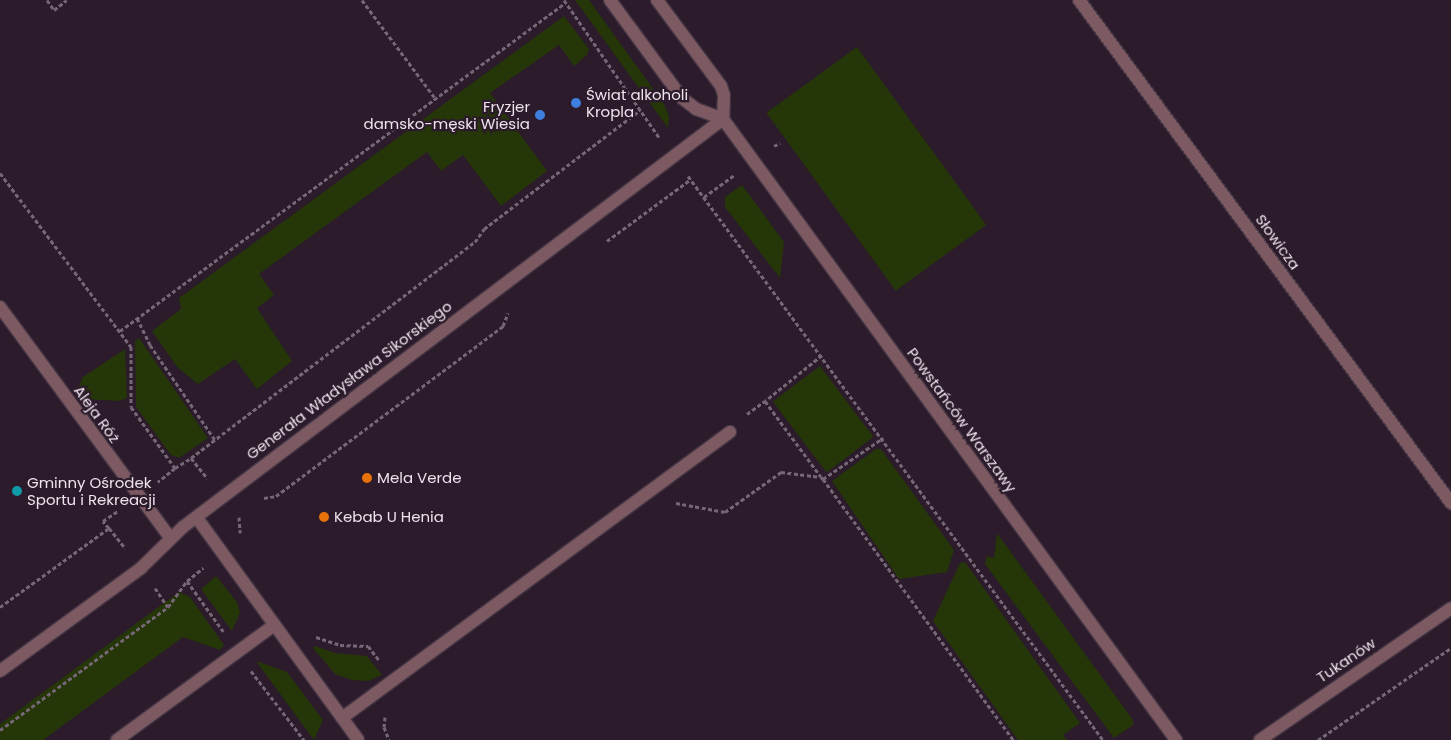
<!DOCTYPE html>
<html>
<head>
<meta charset="utf-8">
<style>
  body { margin:0 }
  #map { position:relative; width:1451px; height:740px; overflow:hidden; background:#2b1b2b; font-family:Poppins,sans-serif }
  div>[style] { position:absolute }
  .green>* { inset:0; background:#253609; transform-origin:0 0 }
  .path>* { height:3px; margin-top:-1.5px; transform-origin:0; background:repeating-linear-gradient(90deg,#756775 0 4px,transparent 0 6.5px) }
  .roads { filter:drop-shadow(1px 0 #463746) drop-shadow(-1px 0 #463746) drop-shadow(0 1px #463746) drop-shadow(0 -1px #463746) }
  .minor>* { height:12px; margin:-6px; padding:0 6px; transform-origin:6px; border-radius:6px; background:#7d5a62 }
  .dots>* { width:14px; height:14px; translate:-50% -50%; box-sizing:border-box; border:2px solid #2b1b2b; border-radius:50% }
  span { translate:-50% -50%; white-space:nowrap; text-align:center; line-height:1.15; -webkit-text-stroke:4.5px #2b1b2b; paint-order:stroke }
  .poi-label { font-size:15px; color:#eee3ee }
  .left { translate:0 -50%; text-align:left }
  .right { translate:-100% -50%; text-align:right }
  .street-label { font-size:15px; color:#eee3ee }
</style>
</head>
<body>
<div id="map">
  <div class="green">
    <i style="clip-path:polygon(575px 0,589px 0,664px 104px,669px 116px,668px 128px)"></i>
    <i style="clip-path:polygon(564px 16px,589px 49px,587px 55px,574px 66px,559px 45px,490px 93px,547px 171px,501px 206px,463px 155px,441px 171px,427px 152px,259px 274px,274px 295px,257px 308px,292px 361px,257px 389px,235px 359px,198px 384px,177px 367px,152px 331px,181px 309px,179px 298px)"></i>
    <i style="left:857px;top:47px;width:220px;height:112px;rotate:54deg"></i>
    <i style="clip-path:polygon(742px 185px,784px 242px,780px 278px,725px 207px,725px 197px)"></i>
    <i style="clip-path:polygon(139px 338px,208px 438px,179px 458px,171px 455px,136px 407px,135px 341px)"></i>
    <i style="clip-path:polygon(125px 349px,127px 398px,119px 401px,83px 399px,79px 386px,83px 377px)"></i>
    <i style="left:820px;top:366px;width:89px;height:59px;rotate:53deg"></i>
    <i style="clip-path:polygon(876px 449px,881px 449px,954px 550px,947px 572px,899px 579px,832px 481px)"></i>
    <i style="clip-path:polygon(997px 533px,1133px 720px,1133px 725px,1114px 738px,985px 564px,987px 556px,994px 558px)"></i>
    <i style="clip-path:polygon(965px 562px,1080px 723px,1063px 735px,1067px 740px,1018px 740px,933px 621px,960px 563px)"></i>
    <i style="clip-path:polygon(216px 576px,237px 602px,240px 613px,232px 631px,201px 589px)"></i>
    <i style="clip-path:polygon(179px 592px,190px 597px,224px 645px,220px 650px,183px 637px,43px 740px,0 740px,0 724px)"></i>
    <i style="clip-path:polygon(315px 646px,335px 653px,367px 656px,382px 675px,368px 681px,352px 680px,335px 674px,313px 648px)"></i>
    <i style="clip-path:polygon(256px 661px,287px 672px,323px 720px,314px 740px)"></i>
  </div>
  <div class="path">
    <i style="left:47px;top:0;width:12px;rotate:55deg"></i>
    <i style="left:54px;top:10px;width:16px;rotate:-38deg"></i>
    <i style="left:362px;top:0;width:122px;rotate:53.3deg"></i>
    <i style="left:564px;top:0;width:167px;rotate:55.3deg"></i>
    <i style="left:774px;top:146px;width:7px;rotate:-27deg"></i>
    <i style="left:0;top:173px;width:218px;rotate:53deg"></i>
    <i style="left:131px;top:347px;width:60px;rotate:90deg"></i>
    <i style="left:131px;top:407px;width:75px;rotate:54.2deg"></i>
    <i style="left:175px;top:468px;width:22px;rotate:141deg"></i>
    <i style="left:688px;top:176px;width:700px;rotate:53.65deg"></i>
    <i style="left:704px;top:197px;width:37px;rotate:-36deg"></i>
    <i style="left:607px;top:241px;width:104px;rotate:-36.4deg"></i>
    <i style="left:137px;top:318px;width:30px;rotate:64deg"></i>
    <i style="left:150px;top:345px;width:115px;rotate:55.6deg"></i>
    <i style="left:120px;top:331px;width:553px;rotate:-36.39deg"></i>
    <i style="left:822px;top:355px;width:73px;rotate:141.1deg"></i>
    <i style="left:765px;top:401px;width:94px;rotate:53.6deg"></i>
    <i style="left:821px;top:477px;width:3px;rotate:45deg"></i>
    <i style="left:823px;top:479px;width:73px;rotate:-34.3deg"></i>
    <i style="left:747px;top:414px;width:22px;rotate:-36deg"></i>
    <i style="left:191px;top:458px;width:357px;rotate:-37.3deg"></i>
    <i style="left:475px;top:242px;width:16px;rotate:-55deg"></i>
    <i style="left:484px;top:229px;width:196px;rotate:-37.3deg"></i>
    <i style="left:175px;top:468px;width:19px;rotate:-32deg"></i>
    <i style="left:191px;top:458px;width:26px;rotate:51deg"></i>
    <i style="left:823px;top:479px;width:323px;rotate:53.9deg"></i>
    <i style="left:264px;top:498px;width:12px;rotate:-9deg"></i>
    <i style="left:276px;top:496px;width:284px;rotate:-36.8deg"></i>
    <i style="left:503px;top:326px;width:14px;rotate:-69deg"></i>
    <i style="left:676px;top:503px;width:50px;rotate:10.4deg"></i>
    <i style="left:725px;top:512px;width:69px;rotate:-35.5deg"></i>
    <i style="left:781px;top:472px;width:40px;rotate:7.1deg"></i>
    <i style="left:239px;top:517px;width:16px;rotate:86deg"></i>
    <i style="left:109px;top:528px;width:9px;rotate:-131deg"></i>
    <i style="left:103px;top:521px;width:18px;rotate:-34deg"></i>
    <i style="left:187px;top:581px;width:62px;rotate:54.2deg"></i>
    <i style="left:155px;top:588px;width:23px;rotate:56deg"></i>
    <i style="left:168px;top:607px;width:32px;rotate:-54deg"></i>
    <i style="left:187px;top:581px;width:21px;rotate:-39deg"></i>
    <i style="left:0;top:607px;width:135px;rotate:-35.9deg"></i>
    <i style="left:109px;top:528px;width:26px;rotate:51deg"></i>
    <i style="left:316px;top:637px;width:25px;rotate:18deg"></i>
    <i style="left:340px;top:645px;width:28px;rotate:2deg"></i>
    <i style="left:368px;top:646px;width:18px;rotate:52deg"></i>
    <i style="left:251px;top:671px;width:87px;rotate:52.5deg"></i>
    <i style="left:385px;top:717px;width:10px;rotate:96deg"></i>
    <i style="left:384px;top:727px;width:14px;rotate:69deg"></i>
    <i style="left:0;top:730px;width:208px;rotate:-36.2deg"></i>
    <i style="left:1318px;top:740px;width:162px;rotate:-34.7deg"></i>
  </div>
  <div class="roads">
    <div class="minor">
      <i style="left:610px;top:0;width:122px;rotate:53.7deg"></i>
      <i style="left:682px;top:98px;width:18px;rotate:38deg"></i>
      <i style="left:696px;top:109px;width:29px;rotate:20deg"></i>
      <i style="left:723px;top:119px;width:769px;rotate:53.89deg"></i>
      <i style="left:657px;top:0;width:107px;rotate:53.3deg"></i>
      <i style="left:721px;top:86px;width:9px;rotate:72deg"></i>
      <i style="left:724px;top:95px;width:24px;rotate:92deg"></i>
      <i style="left:1079px;top:0;width:626px;rotate:53.51deg"></i>
      <i style="left:0;top:307px;width:287px;rotate:53.6deg"></i>
      <i style="left:197px;top:518px;width:274px;rotate:54deg"></i>
      <i style="left:0;top:671px;width:175px;rotate:-36.1deg"></i>
      <i style="left:141px;top:568px;width:59px;rotate:-44.3deg"></i>
      <i style="left:183px;top:527px;width:677px;rotate:-37.07deg"></i>
      <i style="left:342px;top:718px;width:482px;rotate:-36.4deg"></i>
      <i style="left:117px;top:740px;width:195px;rotate:-36.2deg"></i>
      <i style="left:1260px;top:740px;width:232px;rotate:-34.6deg"></i>
    </div>
  </div>
  <div class="dots">
    <i style="left:576px;top:103px;background:#3f7fe0"></i>
    <i style="left:540px;top:115px;background:#3f7fe0"></i>
    <i style="left:367px;top:478px;background:#e8710a"></i>
    <i style="left:17px;top:491px;background:#0f9aa8"></i>
    <i style="left:324px;top:517px;background:#e8710a"></i>
  </div>
  <div class="poi-label">
    <span class="left" style="left:586px;top:103px">Świat alkoholi<br>Kropla</span>
    <span class="right" style="left:530px;top:115px">Fryzjer<br>damsko-męski Wiesia</span>
    <span class="left" style="left:377px;top:478px">Mela Verde</span>
    <span class="left" style="left:27px;top:491px">Gminny Ośrodek<br>Sportu i Rekreacji</span>
    <span class="left" style="left:334px;top:517px">Kebab U Henia</span>
  </div>
  <div class="street-label">
    <span style="left:1278px;top:242px;rotate:54deg">Słowicza</span>
    <span style="left:349px;top:380px;rotate:-37deg">Generała Władysława Sikorskiego</span>
    <span style="left:97px;top:414px;rotate:54deg">Aleja Róż</span>
    <span style="left:962px;top:420px;rotate:54deg">Powstańców Warszawy</span>
    <span style="left:1346px;top:660px;rotate:-34deg">Tukanów</span>
  </div>
</div>
</body>
</html>
